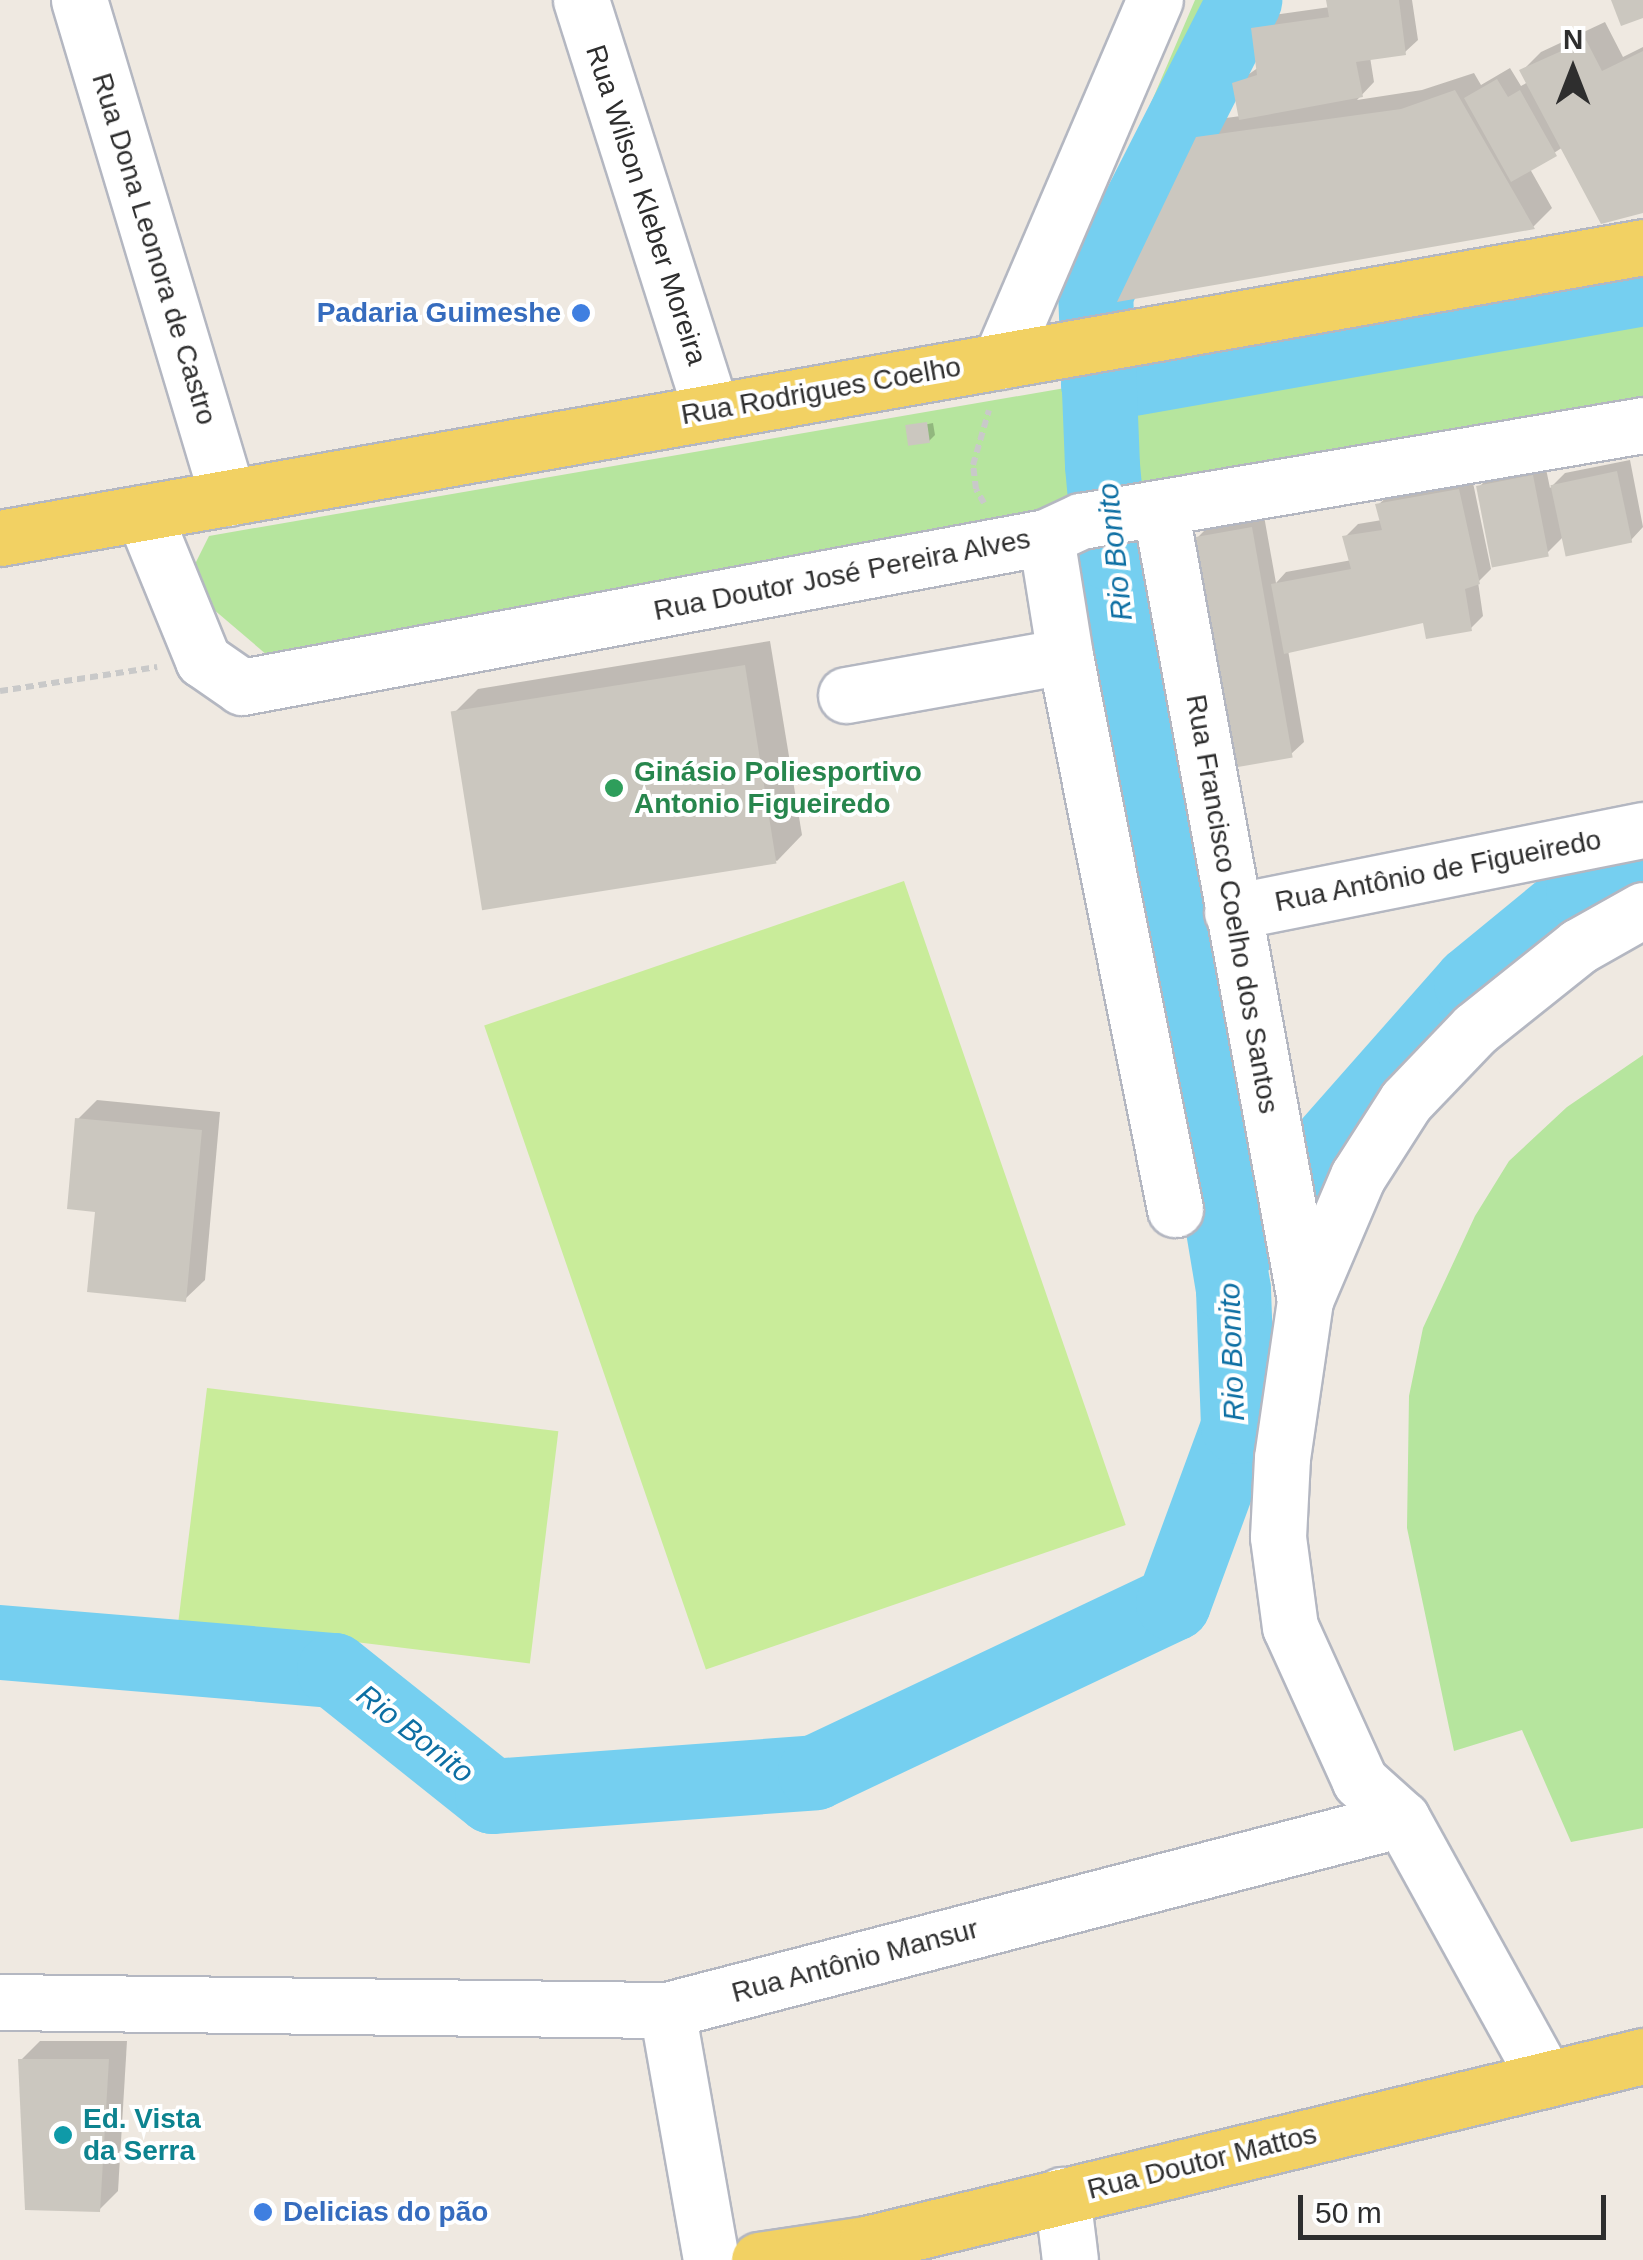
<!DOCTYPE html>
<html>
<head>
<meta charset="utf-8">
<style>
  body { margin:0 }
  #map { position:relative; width:1643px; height:2260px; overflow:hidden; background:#efe9e1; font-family:Arial,sans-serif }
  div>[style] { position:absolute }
  .green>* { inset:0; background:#b6e59e }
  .pitch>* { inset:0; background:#c9ec9a; transform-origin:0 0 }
  .shadow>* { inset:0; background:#0003 }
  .river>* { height:75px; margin:-37.5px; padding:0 37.5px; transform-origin:37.5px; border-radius:37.5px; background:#75cff0 }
  .building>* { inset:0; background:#cbc7bf; transform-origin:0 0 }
  .path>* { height:6px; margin-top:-3px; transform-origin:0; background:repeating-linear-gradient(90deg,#c9c9c9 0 8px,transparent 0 13px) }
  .roads { filter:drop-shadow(2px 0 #b4b7c1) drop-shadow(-2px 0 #b4b7c1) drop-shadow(0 2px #b4b7c1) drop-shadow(0 -2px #b4b7c1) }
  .minor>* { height:55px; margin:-27.5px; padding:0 27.5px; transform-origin:27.5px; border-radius:27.5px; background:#fff }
  .major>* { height:55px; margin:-27.5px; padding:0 27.5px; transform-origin:27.5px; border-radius:27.5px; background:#f2d163 }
  .dots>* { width:28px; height:28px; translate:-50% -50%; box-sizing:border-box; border:5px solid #fff; border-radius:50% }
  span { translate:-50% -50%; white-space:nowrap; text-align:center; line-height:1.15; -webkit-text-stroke:8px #fff; paint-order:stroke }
  .street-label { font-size:28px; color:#2e2e2e }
  .shop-label { font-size:28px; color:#366cbe; font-weight:700 }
  .right { translate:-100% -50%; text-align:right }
  .left { translate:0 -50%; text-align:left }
  .leisure-label { font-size:28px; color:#27864d; font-weight:700 }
  .culture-label { font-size:28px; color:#0d838f; font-weight:700 }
  .water-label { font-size:30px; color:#0d6fa3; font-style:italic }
  .north { position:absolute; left:1523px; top:20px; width:100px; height:100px; -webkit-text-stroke:8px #fff; paint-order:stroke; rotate:0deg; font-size:28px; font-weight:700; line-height:40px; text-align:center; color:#2e2e2e }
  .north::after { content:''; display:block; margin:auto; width:35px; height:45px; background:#2e2e2e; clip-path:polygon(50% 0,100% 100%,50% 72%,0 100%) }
  .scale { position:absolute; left:1298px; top:2195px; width:308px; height:45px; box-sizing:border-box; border:5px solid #2e2e2e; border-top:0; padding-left:12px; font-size:30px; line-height:35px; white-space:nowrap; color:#2e2e2e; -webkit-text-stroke:8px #fff; paint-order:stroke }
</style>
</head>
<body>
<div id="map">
  <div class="green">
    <i style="clip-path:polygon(1195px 0,1277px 0,1221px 79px,1117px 302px,1063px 309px)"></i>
    <i style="clip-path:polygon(1643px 288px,1643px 408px,267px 655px,206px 603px,196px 586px,196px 562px,209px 536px)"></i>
    <i style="clip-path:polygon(1643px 1055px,1643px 1828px,1571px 1842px,1522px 1730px,1454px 1751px,1407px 1528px,1409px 1396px,1423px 1328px,1475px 1216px,1509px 1161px,1567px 1107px)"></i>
  </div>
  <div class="pitch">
    <i style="left:904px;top:881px;width:681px;height:444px;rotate:71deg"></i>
    <i style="left:207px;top:1388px;width:354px;height:234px;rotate:7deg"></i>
  </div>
  <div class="shadow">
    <i style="clip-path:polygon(1329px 0,1412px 0,1418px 40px,1405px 52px,1370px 57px,1374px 82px,1357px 100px,1422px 90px,1474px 73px,1481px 85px,1510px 68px,1521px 86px,1528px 82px,1522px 71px,1541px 52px,1605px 22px,1623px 57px,1643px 47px,1643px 210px,1563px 147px,1530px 169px,1552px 208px,1533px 227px,1198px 139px,1218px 119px,1241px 116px,1235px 84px,1259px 67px,1253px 28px,1266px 16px,1330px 7px)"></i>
    <i style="clip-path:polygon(933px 423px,935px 435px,929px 441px,908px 428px)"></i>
    <i style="clip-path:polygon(1630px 460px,1643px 527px,1631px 540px,1563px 537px,1547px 553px,1479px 487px,1492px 474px,1545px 464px,1550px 488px,1565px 473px)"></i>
    <i style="clip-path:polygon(1472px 478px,1491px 569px,1478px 582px,1483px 616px,1471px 628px,1425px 620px,1288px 650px,1304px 742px,1291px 754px,1196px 539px,1209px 526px,1264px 516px,1276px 583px,1286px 572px,1352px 560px,1345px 537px,1358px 524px,1382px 520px,1378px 505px,1391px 493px)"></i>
    <i style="clip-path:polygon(770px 641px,802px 835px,777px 861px,453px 714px,478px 689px)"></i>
    <i style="clip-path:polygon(97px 1100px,220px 1112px,205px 1280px,185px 1299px,97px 1209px,78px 1119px)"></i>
    <i style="clip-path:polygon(40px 2041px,127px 2041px,118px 2191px,99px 2210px,21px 2060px)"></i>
  </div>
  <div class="river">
    <i style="left:1098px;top:384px;width:553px;rotate:-9.99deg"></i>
    <i style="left:1240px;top:1245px;width:349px;rotate:-48.6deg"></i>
    <i style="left:1471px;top:983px;width:145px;rotate:-39.4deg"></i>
    <i style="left:1583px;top:891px;width:66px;rotate:-24.2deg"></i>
    <i style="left:0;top:1642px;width:335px;rotate:4.8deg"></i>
    <i style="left:334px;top:1670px;width:202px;rotate:38.6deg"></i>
    <i style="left:492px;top:1796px;width:324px;rotate:-4.2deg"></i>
    <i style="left:815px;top:1772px;width:396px;rotate:-25.3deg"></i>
    <i style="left:1173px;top:1603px;width:189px;rotate:-69.8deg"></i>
    <i style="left:1238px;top:1426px;width:137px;rotate:-92.1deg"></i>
    <i style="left:1233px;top:1289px;width:746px;rotate:-99.49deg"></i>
    <i style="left:1110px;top:553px;width:88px;rotate:-95.2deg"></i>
    <i style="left:1102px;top:465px;width:172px;rotate:-92.3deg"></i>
    <i style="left:1095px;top:293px;width:329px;rotate:-63deg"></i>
  </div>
  <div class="building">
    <i style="clip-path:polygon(1326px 0,1399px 0,1406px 55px,1356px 62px,1363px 97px,1239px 120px,1232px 83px,1257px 75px,1251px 28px,1329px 17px)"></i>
    <i style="clip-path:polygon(1611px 0,1643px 0,1643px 18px,1621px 26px)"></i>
    <i style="clip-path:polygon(1586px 40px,1602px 71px,1643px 51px,1643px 213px,1601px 224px,1519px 70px)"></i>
    <i style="clip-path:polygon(1497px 79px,1508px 97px,1520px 90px,1557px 156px,1511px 182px,1464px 98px)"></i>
    <i style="clip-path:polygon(1455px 90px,1535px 229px,1117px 302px,1196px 137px,1401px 109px)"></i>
    <i style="left:927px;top:422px;width:21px;height:22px;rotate:82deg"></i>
    <i style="left:1617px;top:471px;width:73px;height:68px;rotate:78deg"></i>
    <i style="left:1533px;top:475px;width:83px;height:58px;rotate:79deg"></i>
    <i style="clip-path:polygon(1459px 489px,1480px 584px,1465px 589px,1472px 631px,1426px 639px,1423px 623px,1284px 654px,1271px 584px,1351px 569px,1342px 536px,1382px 530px,1375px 504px)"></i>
    <i style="left:1252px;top:527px;width:234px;height:60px;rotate:80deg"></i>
    <i style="left:745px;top:665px;width:201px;height:298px;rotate:81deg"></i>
    <i style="clip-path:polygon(75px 1118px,202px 1130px,186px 1302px,87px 1292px,95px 1212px,67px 1209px)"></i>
    <i style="clip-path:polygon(18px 2059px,109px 2059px,100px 2212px,25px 2210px)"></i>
  </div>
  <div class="path">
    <i style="left:984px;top:503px;width:16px;rotate:-120deg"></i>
    <i style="left:976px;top:489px;width:24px;rotate:-97deg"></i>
    <i style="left:973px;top:465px;width:57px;rotate:-73.8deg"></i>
    <i style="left:0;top:691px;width:159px;rotate:-8.7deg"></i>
  </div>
  <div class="roads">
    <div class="minor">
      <i style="left:79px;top:0;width:520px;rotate:73.34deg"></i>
      <i style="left:581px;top:0;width:429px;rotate:72.4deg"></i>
      <i style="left:1000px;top:361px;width:393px;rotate:-66.8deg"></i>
      <i style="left:1160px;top:508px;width:805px;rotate:79.63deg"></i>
      <i style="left:143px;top:513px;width:159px;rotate:67.8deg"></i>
      <i style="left:203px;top:660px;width:47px;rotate:34.7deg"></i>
      <i style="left:242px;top:687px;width:818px;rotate:-10.57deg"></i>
      <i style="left:1046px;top:537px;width:38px;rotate:-25deg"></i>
      <i style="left:1081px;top:521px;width:570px;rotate:-9.69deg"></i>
      <i style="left:1046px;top:537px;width:121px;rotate:80.9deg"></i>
      <i style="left:1065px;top:656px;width:564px;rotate:78.75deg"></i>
      <i style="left:846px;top:695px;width:222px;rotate:-10.1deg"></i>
      <i style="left:1232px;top:912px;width:419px;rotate:-11.3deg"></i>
      <i style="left:0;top:2002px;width:667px;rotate:0.69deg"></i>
      <i style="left:667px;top:2010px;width:759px;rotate:-14.57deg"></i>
      <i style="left:667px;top:2010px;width:254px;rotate:80deg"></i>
      <i style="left:1545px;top:2078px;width:296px;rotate:-118.9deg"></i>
      <i style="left:1402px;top:1819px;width:57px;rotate:-137.9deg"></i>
      <i style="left:1360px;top:1781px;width:169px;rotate:-114.4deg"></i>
      <i style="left:1290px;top:1627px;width:91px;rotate:-97.6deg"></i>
      <i style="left:1278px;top:1537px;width:79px;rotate:-87.1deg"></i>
      <i style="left:1282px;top:1458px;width:160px;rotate:-81.7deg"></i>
      <i style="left:1305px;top:1300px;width:135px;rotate:-66.9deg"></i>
      <i style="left:1358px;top:1176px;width:89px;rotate:-57.4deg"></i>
      <i style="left:1406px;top:1101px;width:100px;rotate:-46.2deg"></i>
      <i style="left:1475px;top:1029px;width:133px;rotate:-38.6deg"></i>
      <i style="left:1579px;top:946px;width:73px;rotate:-29.4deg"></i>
      <i style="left:1062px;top:2195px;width:65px;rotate:83deg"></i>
    </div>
    <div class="major">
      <i style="left:0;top:538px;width:1669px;rotate:-10.04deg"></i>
      <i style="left:759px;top:2260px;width:108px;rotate:-8.5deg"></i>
      <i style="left:866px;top:2244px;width:799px;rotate:-13.6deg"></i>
    </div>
  </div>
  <div class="dots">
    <i style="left:581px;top:313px;background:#3f7fe0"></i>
    <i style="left:614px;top:788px;background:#2e9e5b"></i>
    <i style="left:63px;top:2135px;background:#0f9aa8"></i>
    <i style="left:263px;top:2212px;background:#3f7fe0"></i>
  </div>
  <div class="street-label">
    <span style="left:646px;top:205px;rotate:72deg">Rua Wilson Kleber Moreira</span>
    <span style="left:154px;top:249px;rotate:73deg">Rua Dona Leonora de Castro</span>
    <span style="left:821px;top:391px;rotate:-10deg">Rua Rodrigues Coelho</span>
    <span style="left:842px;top:575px;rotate:-11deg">Rua Doutor José Pereira Alves</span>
    <span style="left:1438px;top:871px;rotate:-11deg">Rua Antônio de Figueiredo</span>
    <span style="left:1232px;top:904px;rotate:80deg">Rua Francisco Coelho dos Santos</span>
    <span style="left:855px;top:1961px;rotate:-15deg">Rua Antônio Mansur</span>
    <span style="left:1202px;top:2162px;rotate:-14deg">Rua Doutor Mattos</span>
  </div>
  <div class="shop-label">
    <span class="right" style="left:561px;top:313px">Padaria Guimeshe</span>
    <span class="left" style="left:283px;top:2212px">Delicias do pão</span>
  </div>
  <div class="leisure-label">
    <span class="left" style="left:634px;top:788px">Ginásio Poliesportivo<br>Antonio Figueiredo</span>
  </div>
  <div class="culture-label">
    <span class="left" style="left:83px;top:2135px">Ed. Vista<br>da Serra</span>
  </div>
  <div class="water-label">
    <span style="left:1115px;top:552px;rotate:-96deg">Rio Bonito</span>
    <span style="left:1232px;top:1352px;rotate:-92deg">Rio Bonito</span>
    <span style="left:415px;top:1734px;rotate:38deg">Rio Bonito</span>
  </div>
  <div class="north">N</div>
  <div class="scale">50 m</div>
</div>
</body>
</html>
